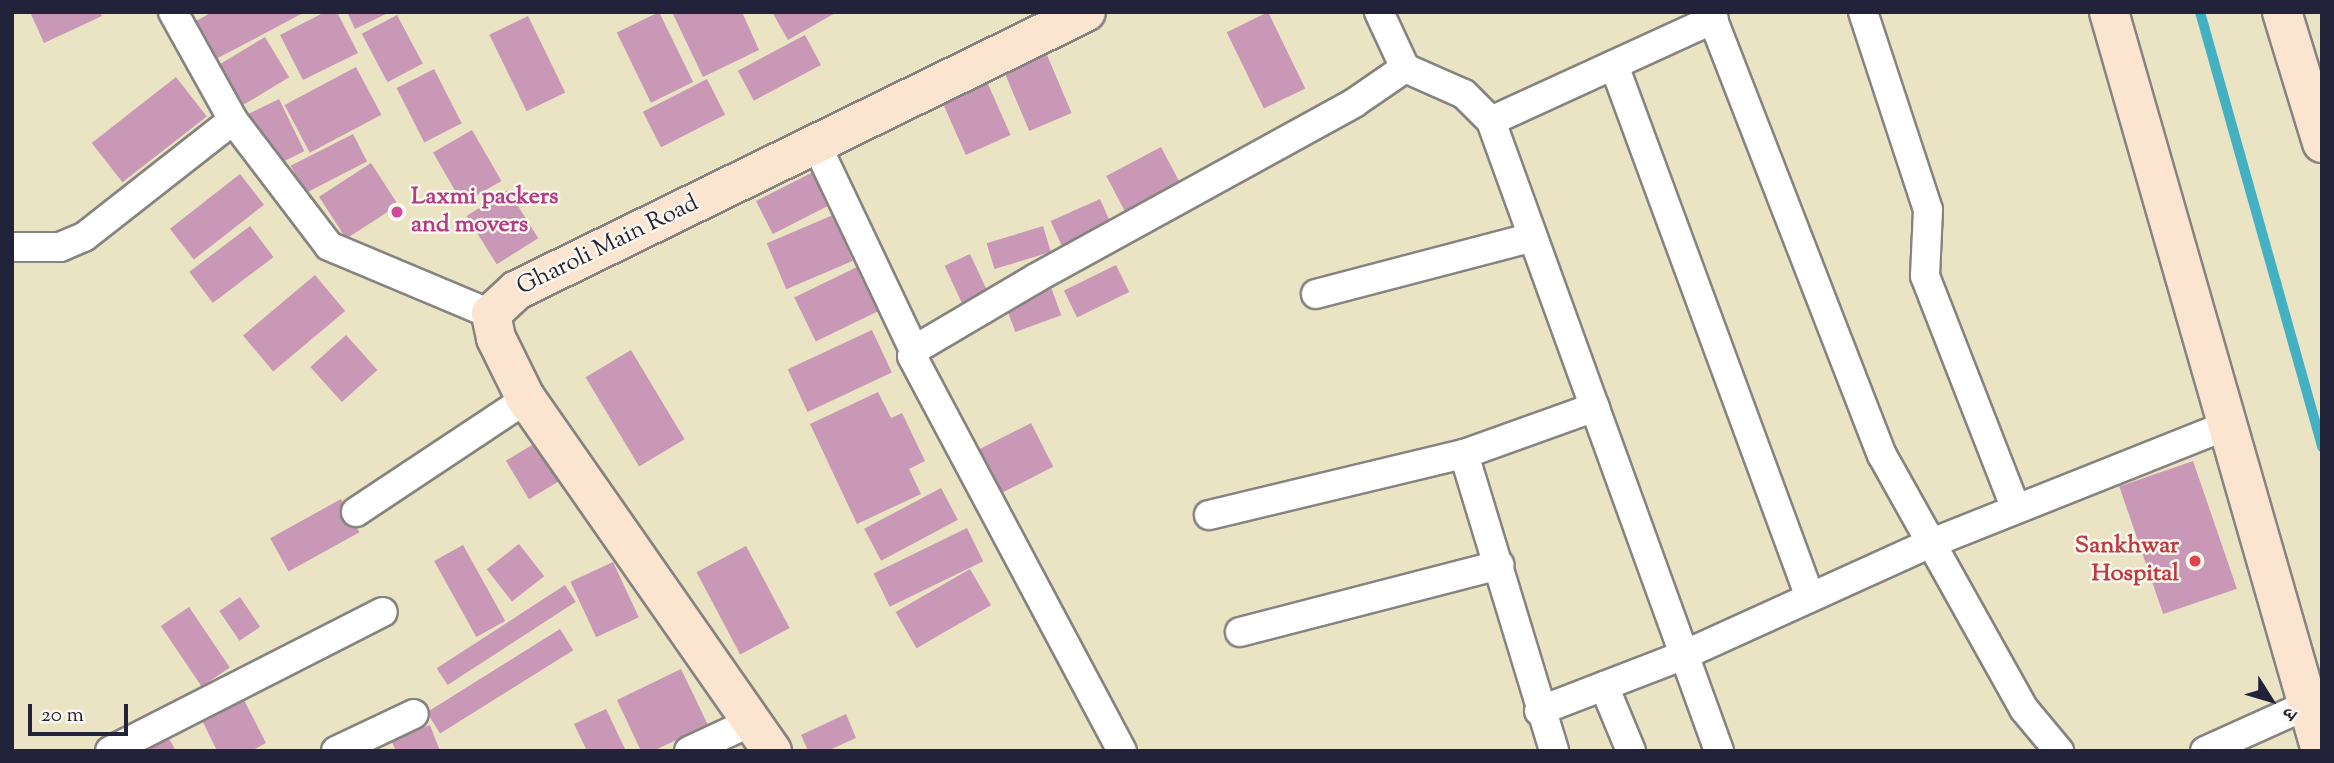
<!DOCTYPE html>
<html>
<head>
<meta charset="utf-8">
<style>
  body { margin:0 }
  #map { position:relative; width:2334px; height:763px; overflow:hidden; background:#eae4c5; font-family:"Sorts Mill Goudy","Noto Serif Devanagari",serif }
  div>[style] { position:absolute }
  .stream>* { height:10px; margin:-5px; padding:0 5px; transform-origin:5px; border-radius:5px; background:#44b1c2 }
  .building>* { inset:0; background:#ca98b7; transform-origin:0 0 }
  .roads { filter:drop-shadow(2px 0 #868380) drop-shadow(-2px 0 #868380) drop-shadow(0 2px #868380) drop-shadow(0 -2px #868380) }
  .street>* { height:28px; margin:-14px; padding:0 14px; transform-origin:14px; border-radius:14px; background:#fff }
  .secondary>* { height:38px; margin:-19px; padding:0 19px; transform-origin:19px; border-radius:19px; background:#fce5d0 }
  .dots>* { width:19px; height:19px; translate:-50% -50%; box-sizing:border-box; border:4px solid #fbf7ec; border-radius:50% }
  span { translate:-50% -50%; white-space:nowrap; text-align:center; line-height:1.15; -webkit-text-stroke:5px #fbf7ec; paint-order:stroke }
  .hotel-label { font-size:24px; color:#b23c85; font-weight:700 }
  .left { translate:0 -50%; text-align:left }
  .street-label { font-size:24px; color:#22223b }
  .health-label { font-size:24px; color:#be3a42; font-weight:700 }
  .right { translate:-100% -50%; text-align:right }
  .frame { position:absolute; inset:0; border:14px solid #22223b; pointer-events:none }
  .north { position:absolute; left:2236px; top:665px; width:70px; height:70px; -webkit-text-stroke:5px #fbf7ec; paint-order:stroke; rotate:127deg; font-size:19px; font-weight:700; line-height:28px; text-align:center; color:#22223b }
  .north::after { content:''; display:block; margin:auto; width:24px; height:32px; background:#22223b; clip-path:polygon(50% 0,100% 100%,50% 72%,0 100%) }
  .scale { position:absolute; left:28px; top:704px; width:100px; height:32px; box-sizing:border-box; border:4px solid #22223b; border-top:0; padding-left:9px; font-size:21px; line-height:24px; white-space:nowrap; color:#22223b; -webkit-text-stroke:5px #fbf7ec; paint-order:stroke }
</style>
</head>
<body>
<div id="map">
  <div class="stream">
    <i style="left:2200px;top:12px;width:452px;rotate:74.3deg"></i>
  </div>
  <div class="building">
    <i style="clip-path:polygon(30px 12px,100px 12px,102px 16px,44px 43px)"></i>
    <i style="clip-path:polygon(212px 12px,305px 12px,216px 59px,196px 21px)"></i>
    <i style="clip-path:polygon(325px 12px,337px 12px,358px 53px,303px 80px,280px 35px)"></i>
    <i style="clip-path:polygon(347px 12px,390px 12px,355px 29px)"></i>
    <i style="left:659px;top:12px;width:78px;height:47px;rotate:64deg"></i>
    <i style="clip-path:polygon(672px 12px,742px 12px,759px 50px,703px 77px)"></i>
    <i style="clip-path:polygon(772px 12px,837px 12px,788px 40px)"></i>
    <i style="left:1268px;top:12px;width:85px;height:46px;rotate:64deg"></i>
    <i style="left:397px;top:15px;width:55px;height:40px;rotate:62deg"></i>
    <i style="left:528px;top:16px;width:85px;height:43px;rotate:64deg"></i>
    <i style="left:805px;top:35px;width:34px;height:76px;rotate:62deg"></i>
    <i style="left:265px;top:37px;width:47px;height:66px;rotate:59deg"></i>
    <i style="left:1047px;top:55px;width:63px;height:46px;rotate:67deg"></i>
    <i style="left:356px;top:67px;width:54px;height:81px;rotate:62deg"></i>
    <i style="left:434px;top:69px;width:61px;height:42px;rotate:63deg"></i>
    <i style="left:176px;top:77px;width:50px;height:107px;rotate:52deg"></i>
    <i style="left:707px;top:79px;width:40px;height:72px;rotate:63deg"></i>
    <i style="left:987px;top:82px;width:58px;height:49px;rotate:66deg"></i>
    <i style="left:279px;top:99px;width:58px;height:39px;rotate:64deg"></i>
    <i style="left:472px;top:130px;width:59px;height:45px;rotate:60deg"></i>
    <i style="left:353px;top:134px;width:31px;height:70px;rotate:63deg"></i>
    <i style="left:1161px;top:147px;width:50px;height:62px;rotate:62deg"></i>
    <i style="left:371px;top:163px;width:50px;height:62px;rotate:57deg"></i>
    <i style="left:813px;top:172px;width:37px;height:64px;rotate:63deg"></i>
    <i style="left:240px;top:174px;width:39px;height:89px;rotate:52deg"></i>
    <i style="left:508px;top:190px;width:57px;height:49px;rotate:58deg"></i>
    <i style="left:1100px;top:199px;width:32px;height:54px;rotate:66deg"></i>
    <i style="left:833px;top:215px;width:50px;height:72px;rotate:67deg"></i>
    <i style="left:250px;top:226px;width:39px;height:76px;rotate:53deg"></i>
    <i style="left:1043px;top:226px;width:27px;height:59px;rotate:73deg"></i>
    <i style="left:970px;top:254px;width:42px;height:28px;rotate:65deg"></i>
    <i style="left:1116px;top:265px;width:30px;height:58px;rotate:64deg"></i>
    <i style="left:859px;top:266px;width:49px;height:72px;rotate:64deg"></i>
    <i style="left:315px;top:275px;width:47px;height:94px;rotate:50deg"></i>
    <i style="left:1051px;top:287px;width:30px;height:49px;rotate:70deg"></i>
    <i style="left:872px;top:330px;width:47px;height:93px;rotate:65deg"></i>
    <i style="left:346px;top:335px;width:47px;height:48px;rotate:48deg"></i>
    <i style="left:631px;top:350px;width:104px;height:53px;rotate:59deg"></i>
    <i style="clip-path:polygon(878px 392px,891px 418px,902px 413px,925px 461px,909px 469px,921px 494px,857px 524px,810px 424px)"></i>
    <i style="left:1031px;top:423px;width:49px;height:58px;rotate:63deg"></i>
    <i style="left:547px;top:436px;width:45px;height:48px;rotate:59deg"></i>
    <i style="left:2193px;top:461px;width:135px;height:78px;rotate:71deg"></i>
    <i style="left:941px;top:488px;width:36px;height:87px;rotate:62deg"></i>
    <i style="left:341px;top:499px;width:38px;height:81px;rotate:61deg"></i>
    <i style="left:967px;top:528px;width:37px;height:104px;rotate:64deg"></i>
    <i style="left:519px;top:544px;width:41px;height:41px;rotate:52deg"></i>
    <i style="left:463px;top:545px;width:87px;height:33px;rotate:61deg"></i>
    <i style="left:746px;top:546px;width:93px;height:56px;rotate:62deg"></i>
    <i style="left:613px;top:562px;width:61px;height:47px;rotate:65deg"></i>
    <i style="left:970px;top:569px;width:42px;height:86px;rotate:60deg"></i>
    <i style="left:565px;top:585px;width:20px;height:153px;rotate:57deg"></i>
    <i style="left:240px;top:597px;width:36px;height:25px;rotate:56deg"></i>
    <i style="left:189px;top:607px;width:73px;height:34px;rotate:56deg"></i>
    <i style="left:560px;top:629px;width:25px;height:157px;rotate:58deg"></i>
    <i style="clip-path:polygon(681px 669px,708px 725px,653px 751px,641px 751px,617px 700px)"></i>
    <i style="clip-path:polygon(243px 698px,266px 743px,251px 751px,217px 751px,202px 720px)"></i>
    <i style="clip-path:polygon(606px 709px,626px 751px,587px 751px,574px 724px)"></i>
    <i style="clip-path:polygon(846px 714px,856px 738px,827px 751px,808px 751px,801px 735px)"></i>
    <i style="clip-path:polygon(430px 725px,440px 751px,396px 751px,391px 740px)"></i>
    <i style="clip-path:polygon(167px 735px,176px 751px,139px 751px)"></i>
  </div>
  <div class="roads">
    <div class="street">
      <i style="left:173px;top:12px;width:124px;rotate:60.9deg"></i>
      <i style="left:233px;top:120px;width:158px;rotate:52.7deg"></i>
      <i style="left:329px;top:246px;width:176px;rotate:22.8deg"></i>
      <i style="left:1710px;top:12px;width:475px;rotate:68.8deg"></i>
      <i style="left:1882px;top:455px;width:291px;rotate:60.8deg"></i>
      <i style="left:2024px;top:709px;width:55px;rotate:50.2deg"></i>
      <i style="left:1863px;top:12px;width:208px;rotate:71.8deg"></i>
      <i style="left:1928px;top:210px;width:66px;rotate:92.6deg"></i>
      <i style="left:1925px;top:276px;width:250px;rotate:68.7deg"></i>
      <i style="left:1614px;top:65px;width:567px;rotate:69.78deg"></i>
      <i style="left:1405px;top:68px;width:64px;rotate:23.8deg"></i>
      <i style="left:1464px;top:94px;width:38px;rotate:45deg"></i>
      <i style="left:1491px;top:121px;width:670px;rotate:70.1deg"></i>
      <i style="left:1491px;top:121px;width:245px;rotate:-24.6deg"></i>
      <i style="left:816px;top:144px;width:228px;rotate:64.6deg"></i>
      <i style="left:12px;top:247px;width:48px"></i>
      <i style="left:60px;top:247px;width:26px;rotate:-23deg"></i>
      <i style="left:84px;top:237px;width:189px;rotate:-38.1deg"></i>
      <i style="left:1316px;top:294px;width:224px;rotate:-14.7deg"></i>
      <i style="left:1464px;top:454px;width:310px;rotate:73.1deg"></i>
      <i style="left:356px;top:512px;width:204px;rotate:-33.6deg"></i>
      <i style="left:1209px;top:515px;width:262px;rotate:-13.5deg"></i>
      <i style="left:1464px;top:454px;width:139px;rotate:-19.7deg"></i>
      <i style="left:1240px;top:632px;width:268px;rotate:-14.5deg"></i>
      <i style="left:1604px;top:686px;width:70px;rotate:67.4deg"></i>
      <i style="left:1539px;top:711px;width:155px;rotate:-21.1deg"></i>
      <i style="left:1684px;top:655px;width:269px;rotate:-24.4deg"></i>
      <i style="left:1929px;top:544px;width:322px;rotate:-21.7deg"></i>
      <i style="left:110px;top:751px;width:306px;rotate:-27deg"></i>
      <i style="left:336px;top:751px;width:86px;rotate:-25.4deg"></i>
      <i style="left:689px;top:751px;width:71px;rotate:-25.1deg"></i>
      <i style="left:1122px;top:751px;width:447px;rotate:-118deg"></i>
      <i style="left:912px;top:356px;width:6px;rotate:-72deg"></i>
      <i style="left:914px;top:350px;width:142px;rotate:-30.5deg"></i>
      <i style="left:1036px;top:278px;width:363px;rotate:-28.8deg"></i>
      <i style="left:1354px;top:103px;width:62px;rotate:-34.5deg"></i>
      <i style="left:1405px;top:68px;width:62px;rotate:-114.9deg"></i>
      <i style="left:2205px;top:751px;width:112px;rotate:-24.3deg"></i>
    </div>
    <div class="secondary">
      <i style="left:2109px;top:12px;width:769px;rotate:73.99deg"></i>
      <i style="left:2282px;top:12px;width:137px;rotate:73deg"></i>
      <i style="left:772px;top:751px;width:429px;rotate:-124.9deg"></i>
      <i style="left:526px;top:399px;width:68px;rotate:-116.2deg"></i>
      <i style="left:496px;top:338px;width:25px;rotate:-102deg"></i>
      <i style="left:491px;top:314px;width:35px;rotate:-43deg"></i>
      <i style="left:517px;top:290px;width:633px;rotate:-26.04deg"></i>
    </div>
  </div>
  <div class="dots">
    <i style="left:397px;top:212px;background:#d1479c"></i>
    <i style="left:2195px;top:561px;background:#e0444e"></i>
  </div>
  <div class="hotel-label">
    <span class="left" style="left:411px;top:212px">Laxmi packers<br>and movers</span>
  </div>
  <div class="street-label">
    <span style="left:608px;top:246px;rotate:-26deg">Gharoli Main Road</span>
  </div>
  <div class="health-label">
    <span class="right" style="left:2179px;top:561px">Sankhwar<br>Hospital</span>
  </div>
  <div class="frame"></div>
  <div class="north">उ</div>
  <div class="scale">20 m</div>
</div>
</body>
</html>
